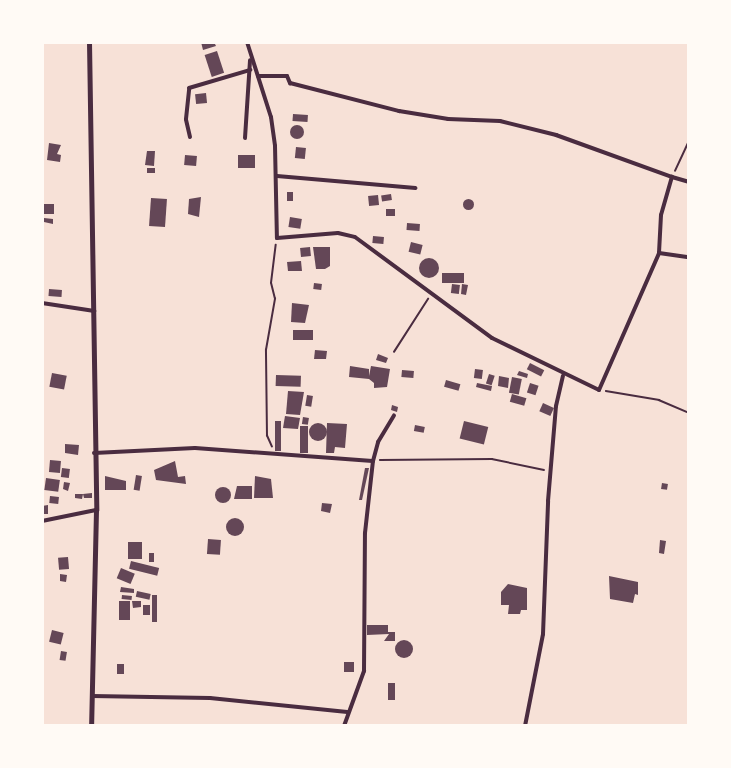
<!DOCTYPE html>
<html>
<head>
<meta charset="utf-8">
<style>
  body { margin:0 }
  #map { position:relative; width:731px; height:768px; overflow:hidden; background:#f7e1d7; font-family:"Varela Round",sans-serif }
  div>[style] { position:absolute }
  .building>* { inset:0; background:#644757; transform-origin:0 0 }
  .round { border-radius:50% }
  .path>* { height:1.5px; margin:-0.75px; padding:0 0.75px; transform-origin:0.75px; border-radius:0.75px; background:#4a2c40 }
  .minor>* { height:4px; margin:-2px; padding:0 2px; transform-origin:2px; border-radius:2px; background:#4a2c40 }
  .secondary>* { height:5px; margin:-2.5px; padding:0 2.5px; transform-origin:2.5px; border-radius:2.5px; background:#4a2c40 }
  span { translate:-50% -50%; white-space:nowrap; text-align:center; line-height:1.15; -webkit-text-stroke:6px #fffaf5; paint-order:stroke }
  .frame { position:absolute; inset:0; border:44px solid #fffaf5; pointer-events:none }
</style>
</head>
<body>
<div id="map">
  <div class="building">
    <i style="clip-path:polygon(201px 42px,214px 42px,216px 46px,203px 50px)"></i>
    <i style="left:217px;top:51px;width:23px;height:13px;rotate:72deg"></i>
    <i style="left:206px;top:93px;width:10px;height:11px;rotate:84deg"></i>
    <i style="left:293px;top:114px;width:15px;height:7px;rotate:4deg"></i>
    <i class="round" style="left:290px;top:125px;width:14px;height:14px"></i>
    <i style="clip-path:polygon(49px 143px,61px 145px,57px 154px,61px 155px,60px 162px,47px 160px)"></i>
    <i style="left:296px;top:147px;width:10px;height:11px;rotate:6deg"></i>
    <i style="clip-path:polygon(147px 151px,155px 151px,154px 166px,145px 165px)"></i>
    <i style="left:185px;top:155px;width:12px;height:10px;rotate:5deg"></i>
    <i style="left:238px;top:155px;width:17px;height:13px"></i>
    <i style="left:147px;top:168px;width:8px;height:5px"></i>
    <i style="left:287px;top:192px;width:6px;height:9px"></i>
    <i style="left:391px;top:194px;width:6px;height:10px;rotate:81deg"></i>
    <i style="left:378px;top:195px;width:10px;height:10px;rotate:84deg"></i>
    <i style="clip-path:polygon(201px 197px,199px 217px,188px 214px,189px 199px)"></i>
    <i style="left:151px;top:198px;width:16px;height:28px;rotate:4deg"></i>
    <i class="round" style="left:462.5px;top:198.5px;width:11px;height:11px"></i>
    <i style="left:44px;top:204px;width:10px;height:10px"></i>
    <i style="left:386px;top:209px;width:9px;height:7px"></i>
    <i style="left:290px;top:217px;width:12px;height:10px;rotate:9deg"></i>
    <i style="clip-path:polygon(44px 218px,53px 219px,53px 224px,44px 222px)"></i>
    <i style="left:407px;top:223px;width:13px;height:7px;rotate:4deg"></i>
    <i style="left:373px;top:236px;width:11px;height:7px;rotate:5deg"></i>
    <i style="left:411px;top:242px;width:12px;height:10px;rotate:14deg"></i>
    <i style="left:310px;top:247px;width:9px;height:10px;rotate:84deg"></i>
    <i style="clip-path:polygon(313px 247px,330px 247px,330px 266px,325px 269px,316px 269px)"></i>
    <i class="round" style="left:419px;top:258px;width:20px;height:20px"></i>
    <i style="clip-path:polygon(301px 261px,302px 271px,288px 271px,287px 262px)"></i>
    <i style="left:442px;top:273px;width:22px;height:10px"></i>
    <i style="left:314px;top:283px;width:8px;height:6px;rotate:7deg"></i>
    <i style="left:452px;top:284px;width:8px;height:9px;rotate:7deg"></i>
    <i style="clip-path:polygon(462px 284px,468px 285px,466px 295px,461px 294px)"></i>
    <i style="left:49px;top:289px;width:13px;height:7px;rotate:4deg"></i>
    <i style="clip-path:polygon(292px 303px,309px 305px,305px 323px,291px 322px)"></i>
    <i style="left:293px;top:330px;width:20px;height:10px"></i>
    <i style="clip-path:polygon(315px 350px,327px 351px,326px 359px,314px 359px)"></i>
    <i style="clip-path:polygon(378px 354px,388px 358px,386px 363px,376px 360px)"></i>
    <i style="left:530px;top:363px;width:16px;height:7px;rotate:27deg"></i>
    <i style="clip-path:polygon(350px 366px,369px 369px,369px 376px,371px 366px,390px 369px,387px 387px,374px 388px,374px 383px,369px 379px,349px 377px)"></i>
    <i style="left:475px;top:369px;width:8px;height:9px;rotate:7deg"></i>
    <i style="left:402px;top:370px;width:12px;height:7px;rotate:5deg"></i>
    <i style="clip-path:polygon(519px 371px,528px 374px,527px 378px,517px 375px)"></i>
    <i style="left:52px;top:373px;width:15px;height:14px;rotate:11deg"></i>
    <i style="left:489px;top:374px;width:6px;height:10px;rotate:18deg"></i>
    <i style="left:276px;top:375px;width:25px;height:11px;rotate:2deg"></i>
    <i style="clip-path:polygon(499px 376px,509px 378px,508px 388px,498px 386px)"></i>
    <i style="left:512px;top:377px;width:10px;height:16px;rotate:11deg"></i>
    <i style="left:446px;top:380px;width:15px;height:7px;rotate:16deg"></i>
    <i style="clip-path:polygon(477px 383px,492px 386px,491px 391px,476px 387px)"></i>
    <i style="left:530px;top:383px;width:9px;height:10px;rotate:18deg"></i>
    <i style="clip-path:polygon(288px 391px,304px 392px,300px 415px,286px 414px)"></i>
    <i style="left:512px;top:394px;width:15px;height:8px;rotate:16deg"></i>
    <i style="left:307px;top:395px;width:6px;height:11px;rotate:9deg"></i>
    <i style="left:543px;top:403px;width:12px;height:9px;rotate:24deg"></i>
    <i style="clip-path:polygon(392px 405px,398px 407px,397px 412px,391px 410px)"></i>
    <i style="clip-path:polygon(285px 416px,300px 418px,298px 429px,283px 428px)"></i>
    <i style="left:303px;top:417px;width:6px;height:7px;rotate:9deg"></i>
    <i style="left:275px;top:421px;width:6px;height:30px"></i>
    <i style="left:464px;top:421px;width:25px;height:18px;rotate:14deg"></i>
    <i style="clip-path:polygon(327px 423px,347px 424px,345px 448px,335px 447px,334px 453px,326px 453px)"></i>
    <i class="round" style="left:309px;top:423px;width:18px;height:18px"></i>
    <i style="left:415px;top:425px;width:10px;height:6px;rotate:11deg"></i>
    <i style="left:300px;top:426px;width:8px;height:27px"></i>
    <i style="clip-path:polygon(65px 444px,79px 445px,78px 455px,65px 453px)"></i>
    <i style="left:50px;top:460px;width:11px;height:12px;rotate:5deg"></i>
    <i style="clip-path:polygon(175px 461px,178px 477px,185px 476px,186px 484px,156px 480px,154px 470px)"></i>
    <i style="left:62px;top:468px;width:8px;height:9px;rotate:7deg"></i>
    <i style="clip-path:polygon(365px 468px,369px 468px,362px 500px,359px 500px)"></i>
    <i style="left:136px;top:475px;width:6px;height:15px;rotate:9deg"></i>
    <i style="clip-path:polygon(105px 476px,126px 481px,126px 490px,105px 490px)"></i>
    <i style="clip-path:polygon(255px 476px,271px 479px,273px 498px,254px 498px)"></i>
    <i style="left:46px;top:478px;width:14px;height:12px;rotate:8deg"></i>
    <i style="clip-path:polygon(64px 482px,70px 483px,68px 491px,63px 489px)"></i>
    <i style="left:662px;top:483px;width:6px;height:6px;rotate:9deg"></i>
    <i style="clip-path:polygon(237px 486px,252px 486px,252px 499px,234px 499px)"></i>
    <i class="round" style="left:215px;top:487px;width:16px;height:16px"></i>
    <i style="clip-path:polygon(92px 493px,92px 498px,84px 498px,83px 494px)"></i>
    <i style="clip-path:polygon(75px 494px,83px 494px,82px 499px,75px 498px)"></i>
    <i style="left:50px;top:496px;width:9px;height:7px;rotate:6deg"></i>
    <i style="clip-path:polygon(322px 503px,332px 504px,330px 513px,321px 511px)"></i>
    <i style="clip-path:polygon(48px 505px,48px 514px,43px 514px,42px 506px)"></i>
    <i class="round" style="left:226px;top:518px;width:18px;height:18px"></i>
    <i style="left:208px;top:539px;width:13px;height:15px;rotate:4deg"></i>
    <i style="clip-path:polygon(660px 540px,666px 541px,664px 554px,659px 553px)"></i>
    <i style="left:128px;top:542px;width:14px;height:17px"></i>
    <i style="left:149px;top:553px;width:5px;height:9px"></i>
    <i style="left:68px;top:557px;width:12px;height:10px;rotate:85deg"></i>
    <i style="left:131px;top:561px;width:29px;height:8px;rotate:14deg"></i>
    <i style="left:121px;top:568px;width:15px;height:11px;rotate:23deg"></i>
    <i style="clip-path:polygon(60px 574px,67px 575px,66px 582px,60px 581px)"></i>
    <i style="clip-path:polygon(609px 576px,638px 582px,638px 595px,635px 594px,633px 603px,610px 599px)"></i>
    <i style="clip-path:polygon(508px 584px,527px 588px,527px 610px,521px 610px,520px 614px,508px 614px,509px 605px,501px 605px,501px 592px)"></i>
    <i style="clip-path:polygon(121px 587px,134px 589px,134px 593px,120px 592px)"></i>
    <i style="left:137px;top:591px;width:14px;height:6px;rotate:12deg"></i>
    <i style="left:122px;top:595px;width:10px;height:4px;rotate:6deg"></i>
    <i style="left:152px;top:595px;width:5px;height:27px"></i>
    <i style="left:119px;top:601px;width:11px;height:19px"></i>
    <i style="clip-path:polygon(132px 601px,141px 601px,141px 607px,133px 608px)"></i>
    <i style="left:143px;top:605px;width:7px;height:10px"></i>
    <i style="clip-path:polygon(367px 625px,388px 625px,388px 632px,395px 632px,395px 641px,384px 641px,389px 634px,367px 635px)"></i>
    <i style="left:52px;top:630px;width:12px;height:12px;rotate:14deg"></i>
    <i class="round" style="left:395px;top:640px;width:18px;height:18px"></i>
    <i style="left:61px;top:651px;width:6px;height:9px;rotate:9deg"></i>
    <i style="left:344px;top:662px;width:10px;height:10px"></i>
    <i style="left:117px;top:664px;width:7px;height:10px"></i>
    <i style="left:388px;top:683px;width:7px;height:17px"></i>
  </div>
  <div class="path">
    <i style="left:675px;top:171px;width:33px;rotate:-65deg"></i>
    <i style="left:394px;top:352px;width:63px;rotate:-57.3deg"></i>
    <i style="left:606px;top:391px;width:54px;rotate:9.6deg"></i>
    <i style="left:659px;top:400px;width:33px;rotate:23deg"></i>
    <i style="left:272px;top:447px;width:12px;rotate:-114deg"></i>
    <i style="left:267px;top:436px;width:86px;rotate:-90.7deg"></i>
    <i style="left:266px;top:350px;width:52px;rotate:-80deg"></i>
    <i style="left:275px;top:299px;width:16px;rotate:-104deg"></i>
    <i style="left:271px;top:283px;width:38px;rotate:-83deg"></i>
    <i style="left:380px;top:460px;width:112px;rotate:-0.5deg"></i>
    <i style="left:492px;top:459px;width:53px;rotate:11.9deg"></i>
  </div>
  <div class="minor">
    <i style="left:247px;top:42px;width:79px;rotate:72.3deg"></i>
    <i style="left:271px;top:117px;width:29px;rotate:82deg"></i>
    <i style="left:275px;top:146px;width:92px;rotate:88.8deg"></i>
    <i style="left:277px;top:238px;width:61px;rotate:-4.7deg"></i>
    <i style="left:338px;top:233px;width:17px;rotate:13deg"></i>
    <i style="left:355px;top:237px;width:170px;rotate:36.4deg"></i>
    <i style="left:492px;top:338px;width:119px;rotate:25.9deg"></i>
    <i style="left:599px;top:390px;width:150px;rotate:-66.3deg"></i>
    <i style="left:659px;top:253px;width:38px;rotate:-87deg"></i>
    <i style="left:661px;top:215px;width:40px;rotate:-74deg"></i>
    <i style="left:672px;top:177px;width:18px;rotate:16deg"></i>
    <i style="left:258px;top:76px;width:29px"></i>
    <i style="left:287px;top:76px;width:8px;rotate:67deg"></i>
    <i style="left:290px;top:83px;width:113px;rotate:14.4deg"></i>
    <i style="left:399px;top:111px;width:50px;rotate:9.3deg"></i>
    <i style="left:448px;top:119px;width:52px;rotate:2.2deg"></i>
    <i style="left:500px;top:121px;width:58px;rotate:14deg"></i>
    <i style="left:556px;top:135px;width:123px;rotate:19.9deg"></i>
    <i style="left:190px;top:137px;width:18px;rotate:-103deg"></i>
    <i style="left:186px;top:119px;width:31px;rotate:-84deg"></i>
    <i style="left:189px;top:88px;width:64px;rotate:-16.4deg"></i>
    <i style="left:245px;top:138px;width:78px;rotate:-86.3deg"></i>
    <i style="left:277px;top:176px;width:139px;rotate:5deg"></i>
    <i style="left:659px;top:253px;width:30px;rotate:8deg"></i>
    <i style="left:42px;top:303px;width:53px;rotate:8.7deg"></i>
    <i style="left:94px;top:453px;width:101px;rotate:-2.8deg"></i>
    <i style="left:195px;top:448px;width:178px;rotate:4.2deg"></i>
    <i style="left:373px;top:461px;width:20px;rotate:-75deg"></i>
    <i style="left:378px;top:442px;width:31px;rotate:-59deg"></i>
    <i style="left:42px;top:521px;width:55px;rotate:-11.5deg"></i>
    <i style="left:92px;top:696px;width:118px;rotate:1deg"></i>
    <i style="left:210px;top:698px;width:138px;rotate:5.8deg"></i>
    <i style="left:344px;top:726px;width:59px;rotate:-70deg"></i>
    <i style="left:364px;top:671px;width:138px;rotate:-89.6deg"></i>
    <i style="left:365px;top:533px;width:72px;rotate:-83.7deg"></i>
    <i style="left:525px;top:726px;width:94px;rotate:-78.9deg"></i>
    <i style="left:543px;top:634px;width:133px;rotate:-87.8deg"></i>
    <i style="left:548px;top:501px;width:95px;rotate:-85.2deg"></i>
    <i style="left:556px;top:406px;width:31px;rotate:-77deg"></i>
  </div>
  <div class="secondary">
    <i style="left:89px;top:42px;width:468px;rotate:89.1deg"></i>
    <i style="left:96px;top:510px;width:216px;rotate:91.3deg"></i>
  </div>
  <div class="frame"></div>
</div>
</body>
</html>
